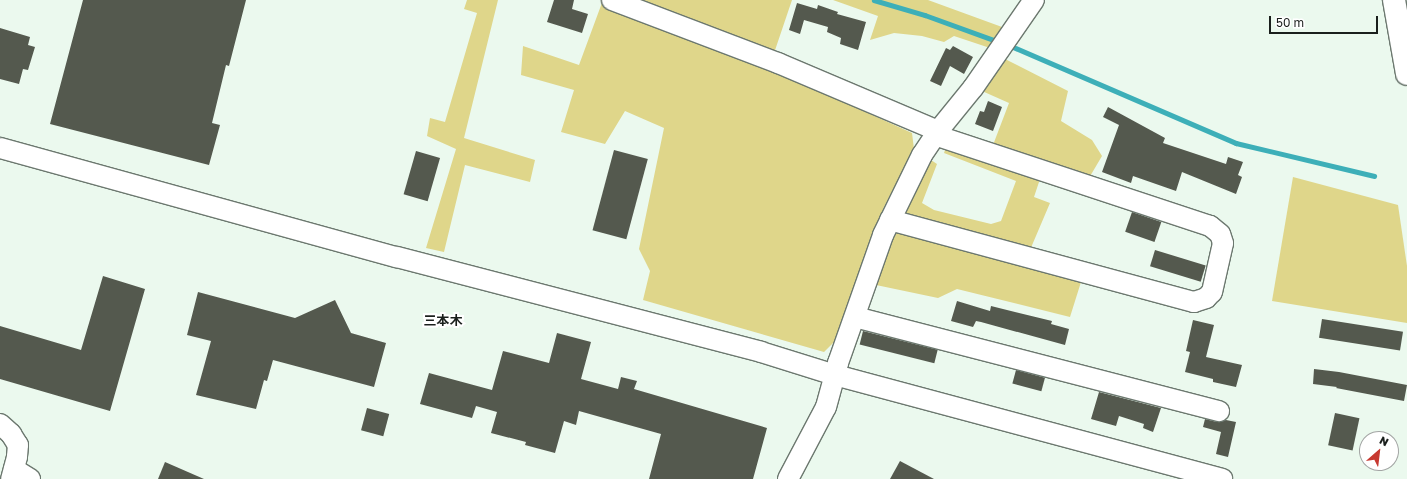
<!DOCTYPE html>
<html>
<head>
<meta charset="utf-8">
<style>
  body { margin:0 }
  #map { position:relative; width:1407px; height:479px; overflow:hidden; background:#ebf9ee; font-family:"Golos Text","Noto Sans JP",sans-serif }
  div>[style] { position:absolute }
  .green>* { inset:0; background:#dfd68a }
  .stream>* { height:4.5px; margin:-2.25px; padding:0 2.25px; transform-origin:2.25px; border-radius:2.25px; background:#3dafb8 }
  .building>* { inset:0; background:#54594e; transform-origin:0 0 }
  .roads { filter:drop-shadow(1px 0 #6c786f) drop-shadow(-1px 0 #6c786f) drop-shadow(0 1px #6c786f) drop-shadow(0 -1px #6c786f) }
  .minor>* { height:20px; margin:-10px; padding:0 10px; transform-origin:10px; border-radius:10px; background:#fff }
  .highway>* { height:22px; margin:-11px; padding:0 11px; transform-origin:11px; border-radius:11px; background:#fff }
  span { translate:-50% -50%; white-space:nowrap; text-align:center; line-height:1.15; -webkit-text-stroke:4px #fff; paint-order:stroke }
  .quarter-label { font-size:13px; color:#1a1f1c; font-weight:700 }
  .north { position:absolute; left:1359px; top:431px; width:40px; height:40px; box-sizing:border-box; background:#fff; border:1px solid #a3a5a4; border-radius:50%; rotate:28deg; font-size:11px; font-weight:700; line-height:16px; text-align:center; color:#1a1f1c }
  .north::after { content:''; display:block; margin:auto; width:14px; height:18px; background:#c73931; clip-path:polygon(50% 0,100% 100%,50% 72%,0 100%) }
  .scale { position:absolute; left:1269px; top:16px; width:109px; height:18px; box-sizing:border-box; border:2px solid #1a1f1c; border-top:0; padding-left:5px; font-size:12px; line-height:14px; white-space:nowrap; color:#1a1f1c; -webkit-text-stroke:3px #fff; paint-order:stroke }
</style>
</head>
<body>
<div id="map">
  <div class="green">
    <i style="clip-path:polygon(467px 0,498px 0,464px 138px,535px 160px,530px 182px,465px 165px,444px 252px,426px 248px,456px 149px,427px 136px,430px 118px,445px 122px,477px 13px,464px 9px)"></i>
    <i style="clip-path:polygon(603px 0,792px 0,769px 68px,912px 133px,914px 149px,884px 207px,836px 340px,824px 352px,643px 300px,650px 271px,639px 249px,664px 128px,625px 111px,605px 144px,561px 132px,574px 90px,521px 75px,523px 46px,579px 65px)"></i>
    <i style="clip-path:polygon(833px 0,928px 0,1002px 27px,990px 48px,954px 36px,944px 42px,922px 36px,894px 33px,870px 40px,878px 16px)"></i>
    <i style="clip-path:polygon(1005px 59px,1068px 91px,1061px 121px,1092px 140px,1102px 156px,1089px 178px,993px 145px,1009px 103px,982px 91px)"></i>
    <i style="clip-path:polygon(947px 144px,1040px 179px,1034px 197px,1050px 203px,1030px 250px,904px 216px,904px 205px,931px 160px,937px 164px,922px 203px,934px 210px,991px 224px,1001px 221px,1016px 181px,944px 153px)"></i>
    <i style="clip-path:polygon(1293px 177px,1398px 205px,1407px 266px,1407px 323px,1272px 301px)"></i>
    <i style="clip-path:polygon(905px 231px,1081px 282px,1070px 317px,957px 289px,938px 298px,876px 285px,895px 234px)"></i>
  </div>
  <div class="stream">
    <i style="left:874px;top:0;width:53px;rotate:16.4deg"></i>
    <i style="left:925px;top:15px;width:79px;rotate:20deg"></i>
    <i style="left:1011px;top:46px;width:245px;rotate:23.3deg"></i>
    <i style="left:1236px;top:143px;width:142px;rotate:13.4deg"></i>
  </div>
  <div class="building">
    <i style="clip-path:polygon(83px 0,246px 0,229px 66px,226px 65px,212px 123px,220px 125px,209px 165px,50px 124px)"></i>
    <i style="clip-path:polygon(554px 0,574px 0,572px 9px,588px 14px,582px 33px,547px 22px)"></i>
    <i style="clip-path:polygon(797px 3px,817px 9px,818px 5px,838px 12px,837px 14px,866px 22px,858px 50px,840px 44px,841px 38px,827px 32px,828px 27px,804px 20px,800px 34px,789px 30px)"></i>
    <i style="clip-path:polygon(0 28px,30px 37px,28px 45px,35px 47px,28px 70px,23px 69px,19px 84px,0 79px)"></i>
    <i style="clip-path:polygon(953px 46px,973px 57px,964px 74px,950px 66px,941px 86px,930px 81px,946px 48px,950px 50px)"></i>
    <i style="clip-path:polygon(988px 101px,1002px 107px,993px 131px,975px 124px,980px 111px,984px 112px)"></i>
    <i style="clip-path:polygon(1108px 107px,1165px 138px,1163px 143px,1226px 164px,1228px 157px,1243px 162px,1238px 175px,1242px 177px,1236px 194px,1182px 172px,1176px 191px,1133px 176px,1131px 183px,1102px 172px,1119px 125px,1103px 117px)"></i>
    <i style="left:614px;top:150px;width:35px;height:83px;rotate:15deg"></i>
    <i style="left:416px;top:151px;width:25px;height:45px;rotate:16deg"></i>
    <i style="left:1132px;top:212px;width:31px;height:21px;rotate:19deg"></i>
    <i style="left:1155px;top:250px;width:53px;height:17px;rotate:17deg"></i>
    <i style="clip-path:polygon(103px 276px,145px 289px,110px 411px,0 379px,0 326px,81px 350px)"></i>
    <i style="clip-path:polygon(198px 292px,295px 318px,335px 300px,351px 333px,386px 343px,374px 387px,273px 360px,267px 381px,264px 380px,256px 409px,196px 395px,211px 341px,187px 335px)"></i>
    <i style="clip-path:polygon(957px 301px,990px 311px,991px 306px,1052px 321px,1051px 324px,1069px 329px,1065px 345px,981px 322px,976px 321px,973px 327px,951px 321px)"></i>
    <i style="left:1322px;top:319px;width:82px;height:19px;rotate:9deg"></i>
    <i style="clip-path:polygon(1193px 320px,1214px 325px,1206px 357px,1242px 365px,1236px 387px,1213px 382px,1213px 379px,1185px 372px,1190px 352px,1186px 351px)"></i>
    <i style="left:863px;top:331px;width:77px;height:14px;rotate:14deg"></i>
    <i style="clip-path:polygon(557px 333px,591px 342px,581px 379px,618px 389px,621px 377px,637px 381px,634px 389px,767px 428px,753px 479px,649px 479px,661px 434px,579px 411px,576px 425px,564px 421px,555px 453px,525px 445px,526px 442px,491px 433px,497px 412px,476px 406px,472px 418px,420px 404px,429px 373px,492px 390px,503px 351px,549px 363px)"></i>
    <i style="clip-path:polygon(1314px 369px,1339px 372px,1407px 385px,1404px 401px,1336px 388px,1337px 387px,1313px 384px)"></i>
    <i style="left:1016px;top:370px;width:30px;height:14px;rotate:15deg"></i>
    <i style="clip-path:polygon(1099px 392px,1161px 408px,1153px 432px,1143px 428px,1144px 424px,1119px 416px,1116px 426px,1091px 419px)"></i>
    <i style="left:367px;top:408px;width:23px;height:23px;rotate:15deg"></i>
    <i style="left:1335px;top:413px;width:25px;height:33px;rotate:12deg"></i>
    <i style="clip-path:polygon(1205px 419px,1217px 422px,1226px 420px,1236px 422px,1228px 457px,1216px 454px,1221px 432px,1203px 427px)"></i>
    <i style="clip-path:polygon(900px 461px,934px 479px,890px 479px)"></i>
    <i style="clip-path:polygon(165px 462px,204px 479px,158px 479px)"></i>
  </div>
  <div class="roads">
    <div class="minor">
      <i style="left:612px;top:0;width:178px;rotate:20.8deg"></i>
      <i style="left:778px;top:63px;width:174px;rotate:23deg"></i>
      <i style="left:0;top:148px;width:412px;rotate:15.4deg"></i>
      <i style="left:397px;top:257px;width:376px;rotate:14.6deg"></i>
      <i style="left:761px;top:352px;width:77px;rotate:17.3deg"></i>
      <i style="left:835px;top:375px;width:401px;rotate:15deg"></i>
      <i style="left:890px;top:220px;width:315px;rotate:15.1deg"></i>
      <i style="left:1194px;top:302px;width:13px;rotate:-18deg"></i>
      <i style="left:1206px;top:298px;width:8px;rotate:-45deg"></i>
      <i style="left:1212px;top:292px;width:50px;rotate:-77.3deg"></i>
      <i style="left:1223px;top:243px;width:9px;rotate:-108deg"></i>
      <i style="left:1220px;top:234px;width:13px;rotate:-141deg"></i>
      <i style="left:1210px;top:226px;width:290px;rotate:-161.7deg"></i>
      <i style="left:855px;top:317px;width:376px;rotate:14.5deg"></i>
      <i style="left:0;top:424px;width:15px;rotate:42deg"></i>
      <i style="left:11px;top:434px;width:13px;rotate:58deg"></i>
      <i style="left:18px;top:445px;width:12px;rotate:95deg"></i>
      <i style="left:17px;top:457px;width:23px;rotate:105deg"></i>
      <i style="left:14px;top:469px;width:19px;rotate:32deg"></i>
      <i style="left:788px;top:479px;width:81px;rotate:-62.2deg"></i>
      <i style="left:826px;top:407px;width:46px;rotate:-74.7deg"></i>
      <i style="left:838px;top:363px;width:136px;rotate:-70.6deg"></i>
      <i style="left:883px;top:235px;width:89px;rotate:-64deg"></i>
      <i style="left:922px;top:155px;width:29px;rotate:-56deg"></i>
      <i style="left:938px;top:131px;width:55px;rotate:-50.9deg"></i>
      <i style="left:973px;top:88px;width:107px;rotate:-55.3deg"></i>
    </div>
    <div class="highway">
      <i style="left:1394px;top:0;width:75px;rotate:80deg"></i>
    </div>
  </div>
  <div class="quarter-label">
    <span style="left:443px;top:320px">三本木</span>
  </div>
  <div class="north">N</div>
  <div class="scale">50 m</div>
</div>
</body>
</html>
